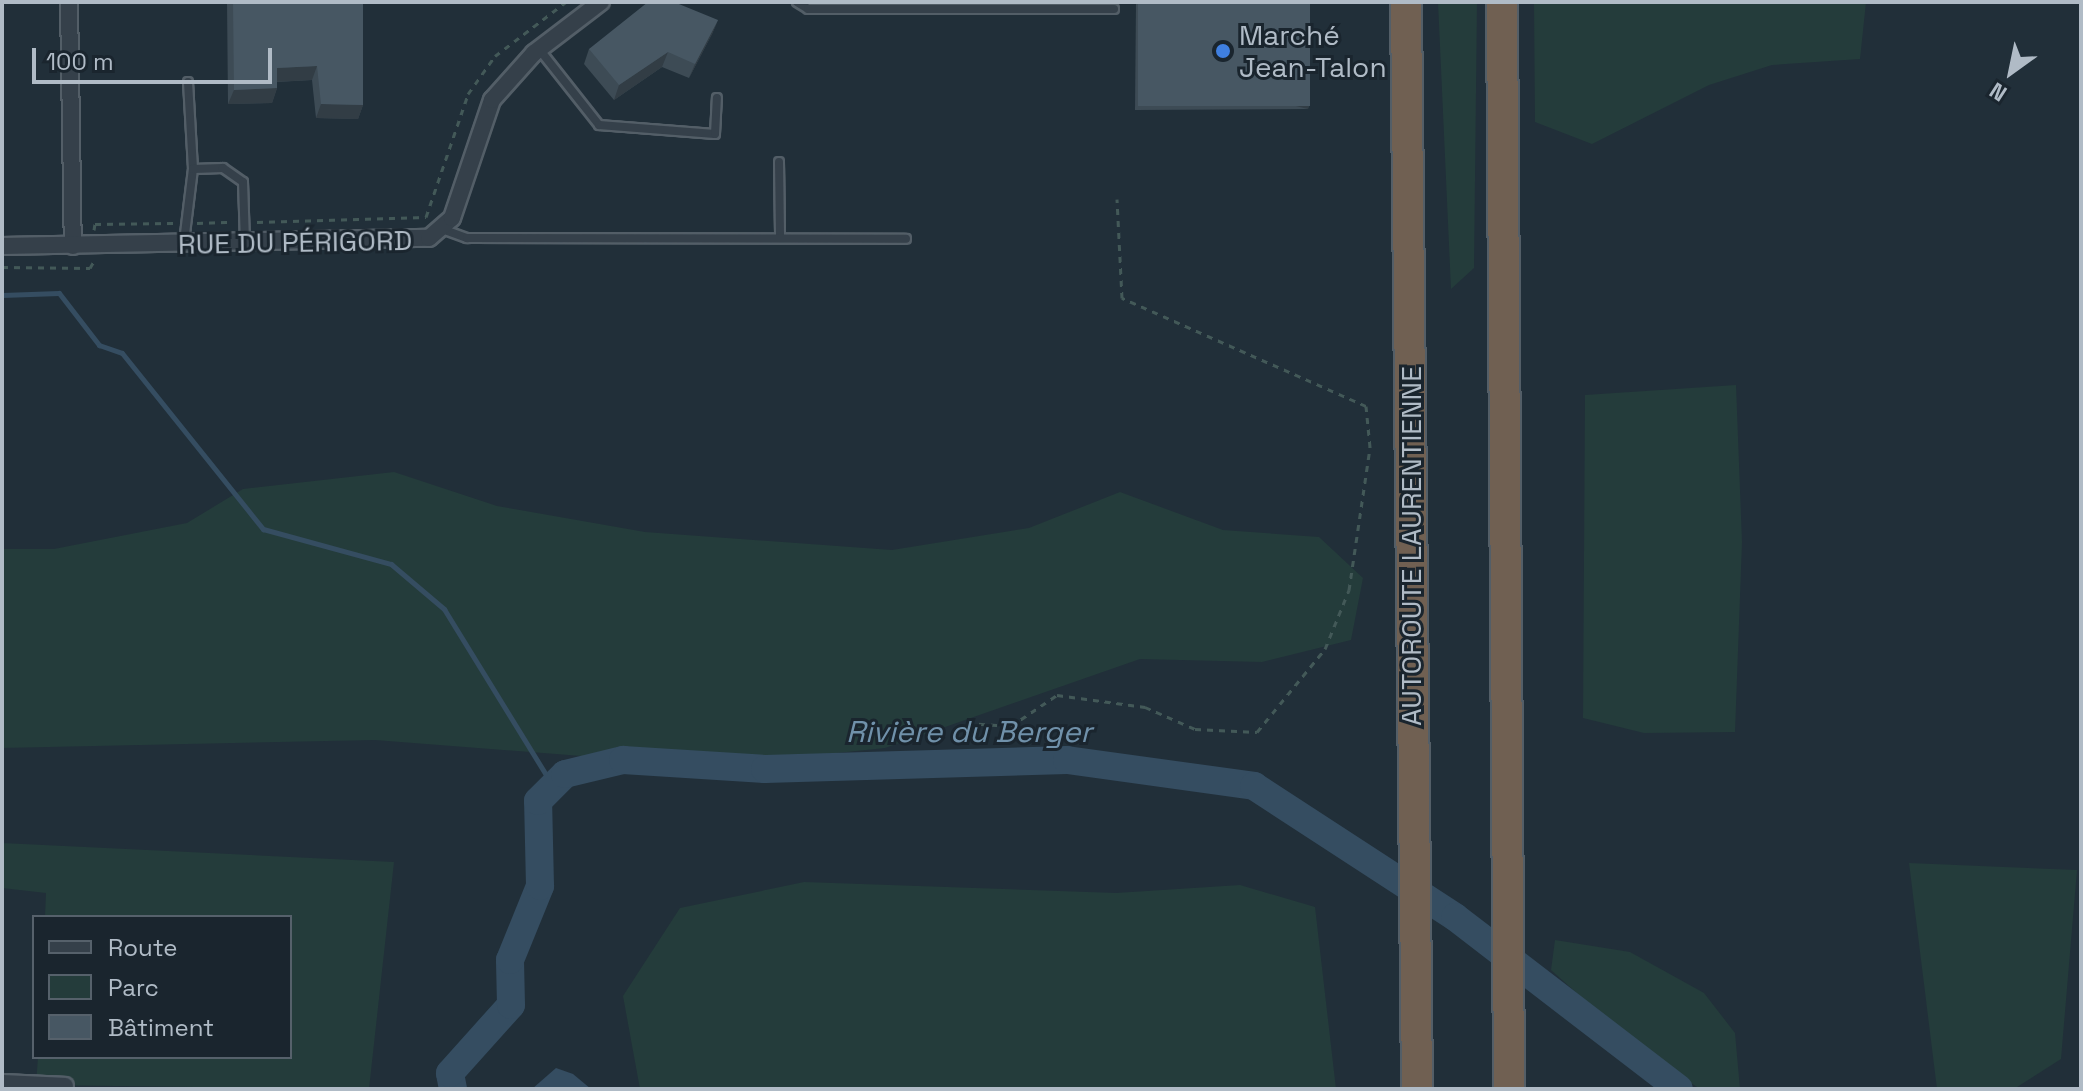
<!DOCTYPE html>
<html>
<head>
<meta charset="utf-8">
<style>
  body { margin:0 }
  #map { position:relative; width:2083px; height:1091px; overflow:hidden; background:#212f39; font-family:"Space Grotesk",sans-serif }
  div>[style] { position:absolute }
  .green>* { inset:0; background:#243c3b }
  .water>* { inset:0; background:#354d61 }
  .stream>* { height:5px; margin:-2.5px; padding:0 2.5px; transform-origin:2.5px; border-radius:2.5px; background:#354d61 }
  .river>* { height:28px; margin:-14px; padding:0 14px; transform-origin:14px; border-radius:14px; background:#354d61 }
  .path>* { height:3px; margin-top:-1.5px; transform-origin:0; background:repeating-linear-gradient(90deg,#435958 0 6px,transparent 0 12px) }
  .roads { filter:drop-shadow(2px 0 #535e67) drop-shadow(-2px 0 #535e67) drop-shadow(0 2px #535e67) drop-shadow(0 -2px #535e67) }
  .service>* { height:8px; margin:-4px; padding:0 4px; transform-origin:4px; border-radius:4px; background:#35404a }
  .minor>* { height:16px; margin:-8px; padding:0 8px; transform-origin:8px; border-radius:8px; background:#35404a }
  .motorway>* { height:30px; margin:-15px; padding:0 15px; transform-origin:15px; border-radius:15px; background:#706052 }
  .wall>* { inset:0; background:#3d4b55 }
  .shaded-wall>* { inset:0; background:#323d45; transform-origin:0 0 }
  .building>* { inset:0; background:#475763; transform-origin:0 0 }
  .dots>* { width:22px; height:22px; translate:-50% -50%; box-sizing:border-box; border:4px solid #1a252e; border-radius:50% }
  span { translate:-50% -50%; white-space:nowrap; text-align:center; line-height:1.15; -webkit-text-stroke:6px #1a252e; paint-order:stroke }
  .poi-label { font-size:28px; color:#b0bbc6 }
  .left { translate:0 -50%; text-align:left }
  .street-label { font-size:28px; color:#b0bbc6 }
  .water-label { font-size:30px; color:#7091aa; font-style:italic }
  .frame { position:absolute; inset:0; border:4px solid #b0bbc6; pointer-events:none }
  .legend { position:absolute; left:32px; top:915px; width:260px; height:144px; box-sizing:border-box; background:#1a252e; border:2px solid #56616b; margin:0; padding:10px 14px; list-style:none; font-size:24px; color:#b0bbc6 }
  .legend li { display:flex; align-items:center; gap:16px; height:40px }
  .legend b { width:40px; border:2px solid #56616b }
  .north { position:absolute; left:1971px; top:32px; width:80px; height:80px; -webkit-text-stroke:6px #1a252e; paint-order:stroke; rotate:213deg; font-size:22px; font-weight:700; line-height:32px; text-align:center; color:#b0bbc6 }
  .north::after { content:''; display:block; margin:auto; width:28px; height:36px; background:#b0bbc6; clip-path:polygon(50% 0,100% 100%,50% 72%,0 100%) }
  .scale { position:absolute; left:32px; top:48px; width:240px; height:36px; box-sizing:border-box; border:4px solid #b0bbc6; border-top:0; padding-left:10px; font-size:24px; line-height:28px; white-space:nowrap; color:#b0bbc6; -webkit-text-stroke:6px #1a252e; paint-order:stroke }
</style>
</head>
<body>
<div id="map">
  <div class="green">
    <i style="clip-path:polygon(1438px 2px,1477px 2px,1474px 268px,1451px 289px)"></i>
    <i style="clip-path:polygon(1534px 2px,1866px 2px,1860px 59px,1772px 65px,1709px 85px,1592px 144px,1535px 122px)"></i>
    <i style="clip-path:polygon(1736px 385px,1742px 542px,1735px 732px,1644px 733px,1583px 718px,1585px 395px)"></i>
    <i style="clip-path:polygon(394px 472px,497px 506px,645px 532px,892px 550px,1029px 528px,1120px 492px,1223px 530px,1319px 537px,1363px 578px,1351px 640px,1262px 662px,1140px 659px,885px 748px,710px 766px,375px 740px,2px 748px,2px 549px,54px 549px,187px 523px,243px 489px)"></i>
    <i style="clip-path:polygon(2px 843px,394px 862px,369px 1089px,36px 1085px,38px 1057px,290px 1057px,290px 917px,45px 917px,46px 893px,2px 888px)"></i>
    <i style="clip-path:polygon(1909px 863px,2077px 870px,2061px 1059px,2014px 1089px,1937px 1089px)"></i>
    <i style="clip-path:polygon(804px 882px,1116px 893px,1240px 885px,1315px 907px,1336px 1089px,640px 1089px,623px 996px,680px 908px)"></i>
    <i style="clip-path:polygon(1555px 940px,1630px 952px,1704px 993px,1735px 1033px,1740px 1089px,1700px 1089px,1637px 1047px,1551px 970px)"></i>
  </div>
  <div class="water">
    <i style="clip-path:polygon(556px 1068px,573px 1074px,591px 1089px,532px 1089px)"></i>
  </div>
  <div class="stream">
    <i style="left:2px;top:295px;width:57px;rotate:-2deg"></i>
    <i style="left:59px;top:293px;width:66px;rotate:52.4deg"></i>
    <i style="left:99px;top:345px;width:24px;rotate:19deg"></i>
    <i style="left:122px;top:353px;width:226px;rotate:51.3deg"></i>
    <i style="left:263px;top:529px;width:133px;rotate:15.3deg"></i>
    <i style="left:391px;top:564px;width:70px;rotate:40.3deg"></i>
    <i style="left:444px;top:609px;width:208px;rotate:58.4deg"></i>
  </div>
  <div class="river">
    <i style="left:453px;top:1089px;width:16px;rotate:-101deg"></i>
    <i style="left:450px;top:1073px;width:91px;rotate:-48.1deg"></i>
    <i style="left:511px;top:1005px;width:45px;rotate:-91.3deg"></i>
    <i style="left:510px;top:960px;width:80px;rotate:-67.9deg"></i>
    <i style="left:540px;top:886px;width:85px;rotate:-91.3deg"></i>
    <i style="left:538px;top:801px;width:38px;rotate:-45deg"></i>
    <i style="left:565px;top:774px;width:60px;rotate:-13.6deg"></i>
    <i style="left:623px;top:760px;width:142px;rotate:3.6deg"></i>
    <i style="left:765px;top:769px;width:302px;rotate:-1.7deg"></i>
    <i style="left:1067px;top:760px;width:189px;rotate:7.9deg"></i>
    <i style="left:1254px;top:786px;width:240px;rotate:33.1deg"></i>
    <i style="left:1455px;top:917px;width:282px;rotate:37.5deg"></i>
  </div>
  <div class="path">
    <i style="left:257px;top:222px;width:169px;rotate:-1.7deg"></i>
    <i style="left:426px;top:217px;width:130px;rotate:-71.1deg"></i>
    <i style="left:468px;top:94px;width:47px;rotate:-54.6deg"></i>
    <i style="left:495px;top:56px;width:89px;rotate:-37.3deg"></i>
    <i style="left:197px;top:223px;width:36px;rotate:-2deg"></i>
    <i style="left:94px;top:230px;width:6px;rotate:-81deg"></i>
    <i style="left:95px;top:224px;width:78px;rotate:-0.7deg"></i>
    <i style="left:2px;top:267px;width:88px;rotate:0.7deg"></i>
    <i style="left:90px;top:268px;width:8px;rotate:-60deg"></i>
    <i style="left:967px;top:723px;width:44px;rotate:3.9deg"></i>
    <i style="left:1011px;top:726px;width:55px;rotate:-34deg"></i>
    <i style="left:1057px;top:695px;width:89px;rotate:7.8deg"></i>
    <i style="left:1145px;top:707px;width:55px;rotate:23.7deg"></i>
    <i style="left:1195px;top:729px;width:62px;rotate:2.8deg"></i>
    <i style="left:1257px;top:732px;width:107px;rotate:-50.7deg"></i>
    <i style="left:1325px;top:649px;width:64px;rotate:-67.9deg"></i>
    <i style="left:1349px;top:590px;width:145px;rotate:-81.6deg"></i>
    <i style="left:1370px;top:447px;width:41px;rotate:-95.6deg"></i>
    <i style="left:1366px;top:406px;width:267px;rotate:-156.1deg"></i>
    <i style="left:1122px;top:298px;width:99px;rotate:-92.9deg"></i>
  </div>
  <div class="roads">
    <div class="service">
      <i style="left:797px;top:2px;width:13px;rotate:32deg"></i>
      <i style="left:808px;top:9px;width:306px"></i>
      <i style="left:539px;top:49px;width:97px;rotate:51.7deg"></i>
      <i style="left:599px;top:125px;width:116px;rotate:4.4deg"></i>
      <i style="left:715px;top:134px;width:36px;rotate:-87deg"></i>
      <i style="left:188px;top:82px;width:87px;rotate:86.7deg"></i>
      <i style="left:779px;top:162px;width:74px;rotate:89.2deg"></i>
      <i style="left:442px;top:229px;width:27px;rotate:20deg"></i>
      <i style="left:467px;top:238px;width:439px;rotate:0.1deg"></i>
      <i style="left:184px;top:242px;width:74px;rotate:-83deg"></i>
      <i style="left:193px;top:169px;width:30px;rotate:-2deg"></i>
      <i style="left:223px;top:168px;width:24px;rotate:35deg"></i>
      <i style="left:243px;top:182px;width:61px;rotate:88.1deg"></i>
    </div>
    <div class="minor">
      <i style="left:69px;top:2px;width:244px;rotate:89.1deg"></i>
      <i style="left:2px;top:246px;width:427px;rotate:-1.1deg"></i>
      <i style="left:429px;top:238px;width:30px;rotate:-41deg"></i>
      <i style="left:452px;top:218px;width:125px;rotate:-71.3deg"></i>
      <i style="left:492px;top:100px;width:63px;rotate:-48.2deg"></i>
      <i style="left:534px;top:53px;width:84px;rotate:-37.3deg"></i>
      <i style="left:2px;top:1083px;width:63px;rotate:2.7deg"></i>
    </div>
    <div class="motorway">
      <i style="left:1406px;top:2px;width:1087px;rotate:89.42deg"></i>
      <i style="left:1502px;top:2px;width:1087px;rotate:89.63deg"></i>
    </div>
  </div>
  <div class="wall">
    <i style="clip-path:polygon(227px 2px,363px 2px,363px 105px,358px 119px,316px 118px,312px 80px,277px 82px,277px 88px,272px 103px,228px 104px)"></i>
    <i style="clip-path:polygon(1136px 2px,1310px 2px,1309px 105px,1308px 109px,1135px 110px)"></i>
    <i style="clip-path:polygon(718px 20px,712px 34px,689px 78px,662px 67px,614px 100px,584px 64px,589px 49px)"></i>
  </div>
  <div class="shaded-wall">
    <i style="clip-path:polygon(718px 20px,712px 34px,689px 78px,695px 64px)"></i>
    <i style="clip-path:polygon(668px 52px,662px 67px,614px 100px,619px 85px)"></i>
    <i style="clip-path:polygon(317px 66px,312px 80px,272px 82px,277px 68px)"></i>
    <i style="clip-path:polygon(277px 88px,272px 103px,228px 104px,234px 90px)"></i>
    <i style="clip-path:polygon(321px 104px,363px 105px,358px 119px,316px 118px)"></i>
    <i style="left:1309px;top:105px;width:4px;height:172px;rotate:104deg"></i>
  </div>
  <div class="building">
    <i style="clip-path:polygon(233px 2px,363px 2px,363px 105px,321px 104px,317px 66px,277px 68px,277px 88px,234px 90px)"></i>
    <i style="clip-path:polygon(648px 2px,674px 2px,718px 20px,695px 64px,668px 52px,619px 85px,589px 49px)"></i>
    <i style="left:1138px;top:2px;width:172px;height:104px"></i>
  </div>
  <div class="dots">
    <i style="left:1223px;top:51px;background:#3f7fe0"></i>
  </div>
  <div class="poi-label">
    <span class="left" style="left:1239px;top:51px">Marché<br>Jean-Talon</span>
  </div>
  <div class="street-label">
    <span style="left:295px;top:242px;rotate:-1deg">RUE DU PÉRIGORD</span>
    <span style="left:1411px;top:546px;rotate:-90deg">AUTOROUTE LAURENTIENNE</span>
  </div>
  <div class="water-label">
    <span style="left:969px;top:732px">Rivière du Berger</span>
  </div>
  <div class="frame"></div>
  <ul class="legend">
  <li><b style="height:10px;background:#35404a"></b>Route</li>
  <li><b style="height:22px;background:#243c3b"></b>Parc</li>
  <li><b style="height:22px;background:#475763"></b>Bâtiment</li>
  </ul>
  <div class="north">N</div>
  <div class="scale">100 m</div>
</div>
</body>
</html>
